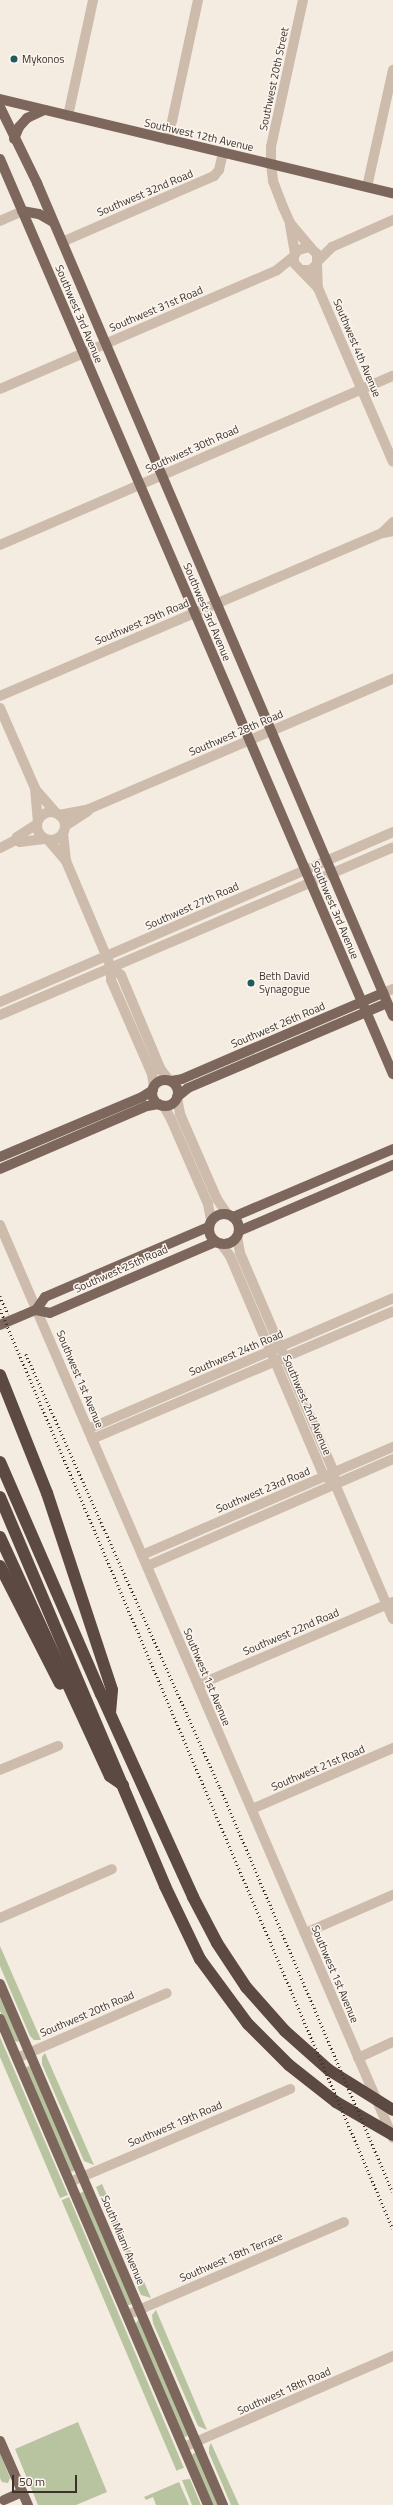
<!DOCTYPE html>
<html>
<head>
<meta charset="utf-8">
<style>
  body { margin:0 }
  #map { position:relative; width:393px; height:2505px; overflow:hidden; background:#f4ebe1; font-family:"Titillium Web",sans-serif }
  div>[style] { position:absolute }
  .green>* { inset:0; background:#b8c4a0; transform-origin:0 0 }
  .minor>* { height:10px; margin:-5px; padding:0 5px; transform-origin:5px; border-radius:5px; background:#cdbbac }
  .minor>.ring { margin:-5px; padding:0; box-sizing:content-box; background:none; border:10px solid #cdbbac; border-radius:50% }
  .major>* { height:10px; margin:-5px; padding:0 5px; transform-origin:5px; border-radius:5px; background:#7d675c }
  .major>.ring { margin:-5px; padding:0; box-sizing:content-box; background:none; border:10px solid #7d675c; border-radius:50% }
  .highway>* { height:12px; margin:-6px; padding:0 6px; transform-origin:6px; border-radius:6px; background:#5c4a42 }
  .rail>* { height:2.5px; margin-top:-1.25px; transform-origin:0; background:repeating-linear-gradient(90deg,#3b302b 0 1px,transparent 0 4px) }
  .dots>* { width:11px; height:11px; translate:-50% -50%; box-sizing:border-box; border:2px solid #fbf5ee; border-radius:50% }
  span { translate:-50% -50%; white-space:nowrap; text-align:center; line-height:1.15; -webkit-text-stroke:3px #fbf5ee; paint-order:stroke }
  .poi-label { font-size:11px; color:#3b302b }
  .left { translate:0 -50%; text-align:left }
  .street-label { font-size:11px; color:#3b302b }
  .scale { position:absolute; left:12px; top:2475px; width:65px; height:18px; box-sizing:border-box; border:2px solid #3b302b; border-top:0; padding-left:5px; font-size:12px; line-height:14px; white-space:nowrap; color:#3b302b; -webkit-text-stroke:3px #fbf5ee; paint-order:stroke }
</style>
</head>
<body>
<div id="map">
  <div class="green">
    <i style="clip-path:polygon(0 1946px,41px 2040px,34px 2040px,30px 2036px,0 1966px)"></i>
    <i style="clip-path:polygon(0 1992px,19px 2041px,17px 2042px,12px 2039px,0 2011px)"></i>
    <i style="clip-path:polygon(0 2037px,68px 2195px,60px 2198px,0 2057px)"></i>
    <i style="clip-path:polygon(45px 2053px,94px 2165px,84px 2161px,42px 2064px,42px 2057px)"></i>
    <i style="clip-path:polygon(28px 2066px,31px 2067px,75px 2170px,72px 2172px,70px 2171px,26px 2068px)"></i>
    <i style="clip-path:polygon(102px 2184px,151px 2298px,141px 2295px,96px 2187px)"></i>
    <i style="clip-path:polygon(85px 2191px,132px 2303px,130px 2305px,128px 2305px,78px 2194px)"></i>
    <i style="left:69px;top:2197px;width:294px;height:8px;rotate:67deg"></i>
    <i style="clip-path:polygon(156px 2310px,207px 2430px,198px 2426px,153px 2323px,152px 2315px)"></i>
    <i style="clip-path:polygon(138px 2320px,140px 2321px,188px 2435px,186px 2437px,183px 2436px,135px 2325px)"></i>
    <i style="clip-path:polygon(78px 2422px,107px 2492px,76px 2505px,38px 2505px,15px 2449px)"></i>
    <i style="clip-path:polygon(211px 2443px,239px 2505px,231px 2505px,209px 2453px,209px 2447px)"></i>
    <i style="clip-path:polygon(0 2453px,10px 2478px,8px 2483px,2px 2482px,0 2478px)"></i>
    <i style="clip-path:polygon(194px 2453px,197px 2453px,220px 2505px,212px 2505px,192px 2455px)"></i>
    <i style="clip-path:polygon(190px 2479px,201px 2505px,192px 2505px,182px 2480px)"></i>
    <i style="clip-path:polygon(179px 2482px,189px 2505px,156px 2505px,153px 2497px,146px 2500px,144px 2497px)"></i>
  </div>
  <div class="minor">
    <i style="left:303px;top:0;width:150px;rotate:102.3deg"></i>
    <i style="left:271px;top:147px;width:17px;rotate:90deg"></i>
    <i style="left:271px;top:164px;width:17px;rotate:83deg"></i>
    <i style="left:273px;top:181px;width:28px;rotate:69deg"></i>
    <i style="left:283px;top:207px;width:17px;rotate:66deg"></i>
    <i style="left:290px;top:223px;width:31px;rotate:50deg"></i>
    <i style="left:68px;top:116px;width:119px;rotate:-77.8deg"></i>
    <i style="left:168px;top:140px;width:143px;rotate:-77.9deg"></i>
    <i style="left:367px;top:187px;width:120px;rotate:-77.5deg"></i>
    <i style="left:0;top:221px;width:24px;rotate:-24deg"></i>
    <i style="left:290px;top:225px;width:28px;rotate:80deg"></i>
    <i style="left:62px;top:242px;width:166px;rotate:-23.5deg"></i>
    <i style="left:214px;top:176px;width:8px;rotate:-50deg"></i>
    <i style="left:219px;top:170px;width:17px;rotate:-77deg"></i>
    <i style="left:318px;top:261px;width:20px;rotate:-45deg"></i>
    <i style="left:332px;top:247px;width:67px;rotate:-23.9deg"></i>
    <i style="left:317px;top:264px;width:24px;rotate:88deg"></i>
    <i style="left:318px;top:288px;width:189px;rotate:66.7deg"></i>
    <i style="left:302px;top:270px;width:9px"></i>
    <i style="left:311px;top:270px;width:8px;rotate:-45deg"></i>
    <i style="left:317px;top:264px;width:10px;rotate:-90deg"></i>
    <i style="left:317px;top:254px;width:10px;rotate:-135deg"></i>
    <i style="left:310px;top:247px;width:12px;rotate:166deg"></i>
    <i style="left:298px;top:250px;width:7px;rotate:124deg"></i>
    <i style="left:294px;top:256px;width:7px;rotate:90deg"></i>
    <i style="left:294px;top:263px;width:35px;rotate:46deg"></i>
    <i style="left:0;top:389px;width:301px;rotate:-23.2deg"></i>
    <i style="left:277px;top:270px;width:22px;rotate:-39deg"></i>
    <i style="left:382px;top:533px;width:16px;rotate:-45deg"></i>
    <i style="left:0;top:545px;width:428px;rotate:-23.3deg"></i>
    <i style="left:0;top:696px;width:415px;rotate:-23.1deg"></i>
    <i style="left:382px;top:533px;width:11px;rotate:-10deg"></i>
    <i style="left:0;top:708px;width:87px;rotate:66.4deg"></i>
    <i style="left:35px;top:788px;width:32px;rotate:85deg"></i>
    <i style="left:36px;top:790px;width:30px;rotate:49deg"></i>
    <i class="ring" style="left:37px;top:812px;width:18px;height:18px"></i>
    <i style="left:59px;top:815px;width:31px;rotate:-11deg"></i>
    <i style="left:89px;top:809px;width:331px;rotate:-23.2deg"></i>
    <i style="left:65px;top:826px;width:27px;rotate:-33deg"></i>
    <i style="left:63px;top:833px;width:28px;rotate:84deg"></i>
    <i style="left:66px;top:861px;width:115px;rotate:67deg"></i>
    <i style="left:111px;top:967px;width:13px;rotate:90deg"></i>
    <i style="left:111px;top:980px;width:103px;rotate:66.4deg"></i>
    <i style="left:152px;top:1074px;width:12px;rotate:81deg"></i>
    <i style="left:16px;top:840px;width:4px;rotate:27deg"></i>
    <i style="left:20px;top:842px;width:24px;rotate:-7deg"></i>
    <i style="left:48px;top:840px;width:28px;rotate:49deg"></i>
    <i style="left:0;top:848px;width:18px;rotate:-27deg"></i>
    <i style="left:16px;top:840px;width:3px;rotate:-72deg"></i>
    <i style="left:17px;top:837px;width:24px;rotate:-33deg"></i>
    <i style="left:111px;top:967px;width:13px;rotate:39deg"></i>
    <i style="left:121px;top:975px;width:103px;rotate:67.2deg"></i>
    <i style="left:161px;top:1070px;width:13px;rotate:51deg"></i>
    <i style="left:383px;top:993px;width:11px;rotate:-22deg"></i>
    <i style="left:0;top:1002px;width:428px;rotate:-23.4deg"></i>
    <i style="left:0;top:1015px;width:427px;rotate:-23.1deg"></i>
    <i style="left:177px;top:1098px;width:16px;rotate:79deg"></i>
    <i style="left:180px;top:1114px;width:93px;rotate:66.5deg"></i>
    <i style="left:217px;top:1199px;width:18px;rotate:56deg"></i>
    <i style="left:163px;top:1105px;width:16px;rotate:60deg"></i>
    <i style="left:171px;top:1119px;width:93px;rotate:66.5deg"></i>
    <i style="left:208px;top:1204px;width:16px;rotate:79deg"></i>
    <i style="left:0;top:1225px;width:994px;rotate:66.71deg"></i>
    <i style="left:237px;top:1237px;width:16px;rotate:79deg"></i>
    <i style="left:240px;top:1253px;width:238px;rotate:66.8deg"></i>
    <i style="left:334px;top:1472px;width:12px;rotate:85deg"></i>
    <i style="left:335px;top:1484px;width:147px;rotate:66.8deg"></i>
    <i style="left:222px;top:1245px;width:14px;rotate:54deg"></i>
    <i style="left:230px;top:1256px;width:239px;rotate:66.9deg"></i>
    <i style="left:324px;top:1476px;width:6px;rotate:31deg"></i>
    <i style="left:88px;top:1429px;width:332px;rotate:-23.2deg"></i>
    <i style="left:92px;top:1439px;width:327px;rotate:-23deg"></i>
    <i style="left:142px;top:1555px;width:273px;rotate:-23.3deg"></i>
    <i style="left:147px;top:1566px;width:268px;rotate:-23.5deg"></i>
    <i style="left:198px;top:1685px;width:212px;rotate:-23.1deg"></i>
    <i style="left:0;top:1770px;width:63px;rotate:-22.5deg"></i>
    <i style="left:252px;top:1809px;width:154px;rotate:-23.4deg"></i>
    <i style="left:0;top:1918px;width:122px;rotate:-23.6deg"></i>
    <i style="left:305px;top:1933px;width:96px;rotate:-23.4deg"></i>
    <i style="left:17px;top:2058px;width:163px;rotate:-23.4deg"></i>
    <i style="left:358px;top:2058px;width:38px;rotate:-25deg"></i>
    <i style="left:70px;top:2182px;width:239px;rotate:-22.9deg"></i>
    <i style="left:127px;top:2315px;width:236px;rotate:-23.2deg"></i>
    <i style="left:184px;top:2447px;width:228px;rotate:-23.5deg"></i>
  </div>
  <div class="major">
    <i style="left:0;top:99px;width:404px;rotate:13.5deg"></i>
    <i style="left:0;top:107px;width:85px;rotate:64deg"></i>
    <i style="left:37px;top:183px;width:906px;rotate:66.86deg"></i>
    <i style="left:14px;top:139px;width:13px;rotate:-67deg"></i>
    <i style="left:19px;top:127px;width:12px;rotate:-48deg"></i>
    <i style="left:27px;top:118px;width:19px;rotate:-25deg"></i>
    <i style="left:0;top:159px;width:996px;rotate:66.76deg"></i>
    <i style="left:22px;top:211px;width:17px;rotate:10deg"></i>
    <i style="left:39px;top:214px;width:16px;rotate:30deg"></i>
    <i class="ring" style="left:152px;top:1080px;width:16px;height:16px"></i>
    <i style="left:171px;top:1081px;width:11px;rotate:-10deg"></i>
    <i style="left:182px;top:1079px;width:219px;rotate:-23.2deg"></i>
    <i style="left:177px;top:1097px;width:14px;rotate:-39deg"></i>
    <i style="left:188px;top:1088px;width:216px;rotate:-23.1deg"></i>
    <i style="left:0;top:1157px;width:154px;rotate:-22.9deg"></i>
    <i style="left:142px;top:1097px;width:13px;rotate:-32deg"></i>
    <i style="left:0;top:1169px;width:160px;rotate:-23.2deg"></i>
    <i style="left:147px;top:1106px;width:12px;rotate:-9deg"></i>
    <i class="ring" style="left:209px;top:1214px;width:20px;height:20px"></i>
    <i style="left:233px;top:1217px;width:174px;rotate:-23deg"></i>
    <i style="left:239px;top:1231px;width:168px;rotate:-23.2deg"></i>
    <i style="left:36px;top:1310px;width:14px;rotate:12deg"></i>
    <i style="left:50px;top:1313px;width:180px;rotate:-23.3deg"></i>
    <i style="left:0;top:1325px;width:39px;rotate:-23deg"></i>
    <i style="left:36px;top:1310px;width:16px;rotate:-55deg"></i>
    <i style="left:45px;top:1297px;width:177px;rotate:-23.2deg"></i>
    <i style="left:0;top:1984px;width:567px;rotate:66.83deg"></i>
    <i style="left:0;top:2019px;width:529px;rotate:66.83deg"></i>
    <i style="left:0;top:2441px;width:70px;rotate:66.4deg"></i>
    <i style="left:4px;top:2500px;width:20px;rotate:-24deg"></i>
  </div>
  <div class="highway">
    <i style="left:0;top:1375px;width:127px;rotate:68.3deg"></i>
    <i style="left:47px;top:1493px;width:207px;rotate:71.7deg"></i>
    <i style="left:112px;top:1690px;width:22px;rotate:95deg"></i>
    <i style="left:0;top:1462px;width:253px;rotate:66.5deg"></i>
    <i style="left:101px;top:1694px;width:223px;rotate:65.6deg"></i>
    <i style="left:193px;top:1897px;width:52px;rotate:62.4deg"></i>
    <i style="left:217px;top:1943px;width:53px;rotate:56.6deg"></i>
    <i style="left:246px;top:1987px;width:59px;rotate:48.4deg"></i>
    <i style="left:285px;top:2031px;width:59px;rotate:41.6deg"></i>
    <i style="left:329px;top:2070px;width:75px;rotate:32deg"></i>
    <i style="left:0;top:1497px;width:423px;rotate:67deg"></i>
    <i style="left:165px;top:1886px;width:81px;rotate:64.4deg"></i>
    <i style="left:200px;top:1959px;width:81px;rotate:53.6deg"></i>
    <i style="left:248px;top:2024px;width:58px;rotate:45deg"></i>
    <i style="left:289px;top:2065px;width:60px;rotate:38.2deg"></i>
    <i style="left:336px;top:2102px;width:66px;rotate:30.1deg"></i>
    <i style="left:0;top:1537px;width:263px;rotate:65.3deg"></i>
    <i style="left:110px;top:1776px;width:16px;rotate:35deg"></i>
    <i style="left:0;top:1566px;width:132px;rotate:63deg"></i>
  </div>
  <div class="rail">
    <i style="left:0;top:1296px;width:20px;rotate:66deg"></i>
    <i style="left:0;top:1309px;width:1000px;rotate:66.87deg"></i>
    <i style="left:26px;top:1354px;width:474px;rotate:65.9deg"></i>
    <i style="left:220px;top:1787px;width:440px;rotate:66.9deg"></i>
  </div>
  <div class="dots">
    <i style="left:14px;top:59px;background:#1f5a5e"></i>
    <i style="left:251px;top:983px;background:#1f5a5e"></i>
  </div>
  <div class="poi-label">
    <span class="left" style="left:22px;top:59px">Mykonos</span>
    <span class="left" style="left:259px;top:983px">Beth David<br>Synagogue</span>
  </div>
  <div class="street-label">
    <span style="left:274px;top:79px;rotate:-78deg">Southwest 20th Street</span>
    <span style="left:199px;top:135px;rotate:13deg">Southwest 12th Avenue</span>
    <span style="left:145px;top:193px;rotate:-23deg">Southwest 32nd Road</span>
    <span style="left:156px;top:309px;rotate:-23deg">Southwest 31st Road</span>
    <span style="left:79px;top:314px;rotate:67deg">Southwest 3rd Avenue</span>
    <span style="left:357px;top:348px;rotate:67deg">Southwest 4th Avenue</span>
    <span style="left:192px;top:449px;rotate:-24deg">Southwest 30th Road</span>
    <span style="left:207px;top:612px;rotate:67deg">Southwest 3rd Avenue</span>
    <span style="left:142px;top:622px;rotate:-23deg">Southwest 29th Road</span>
    <span style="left:236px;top:733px;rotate:-23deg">Southwest 28th Road</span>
    <span style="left:192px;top:906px;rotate:-24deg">Southwest 27th Road</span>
    <span style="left:335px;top:910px;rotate:67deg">Southwest 3rd Avenue</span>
    <span style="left:278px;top:1025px;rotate:-23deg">Southwest 26th Road</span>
    <span style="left:121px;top:1269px;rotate:-24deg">Southwest 25th Road</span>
    <span style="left:236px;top:1353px;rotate:-23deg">Southwest 24th Road</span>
    <span style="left:80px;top:1379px;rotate:67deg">Southwest 1st Avenue</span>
    <span style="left:307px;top:1405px;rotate:67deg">Southwest 2nd Avenue</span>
    <span style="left:263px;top:1490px;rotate:-23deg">Southwest 23rd Road</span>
    <span style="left:291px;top:1632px;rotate:-23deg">Southwest 22nd Road</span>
    <span style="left:207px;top:1677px;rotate:67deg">Southwest 1st Avenue</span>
    <span style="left:318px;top:1768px;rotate:-23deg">Southwest 21st Road</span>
    <span style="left:335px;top:1974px;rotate:67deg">Southwest 1st Avenue</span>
    <span style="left:87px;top:2014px;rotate:-23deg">Southwest 20th Road</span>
    <span style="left:175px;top:2124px;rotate:-23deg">Southwest 19th Road</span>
    <span style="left:123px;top:2240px;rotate:67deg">South Miami Avenue</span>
    <span style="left:231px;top:2257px;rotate:-23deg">Southwest 18th Terrace</span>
    <span style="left:284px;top:2391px;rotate:-24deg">Southwest 18th Road</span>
  </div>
  <div class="scale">50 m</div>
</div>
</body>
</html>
